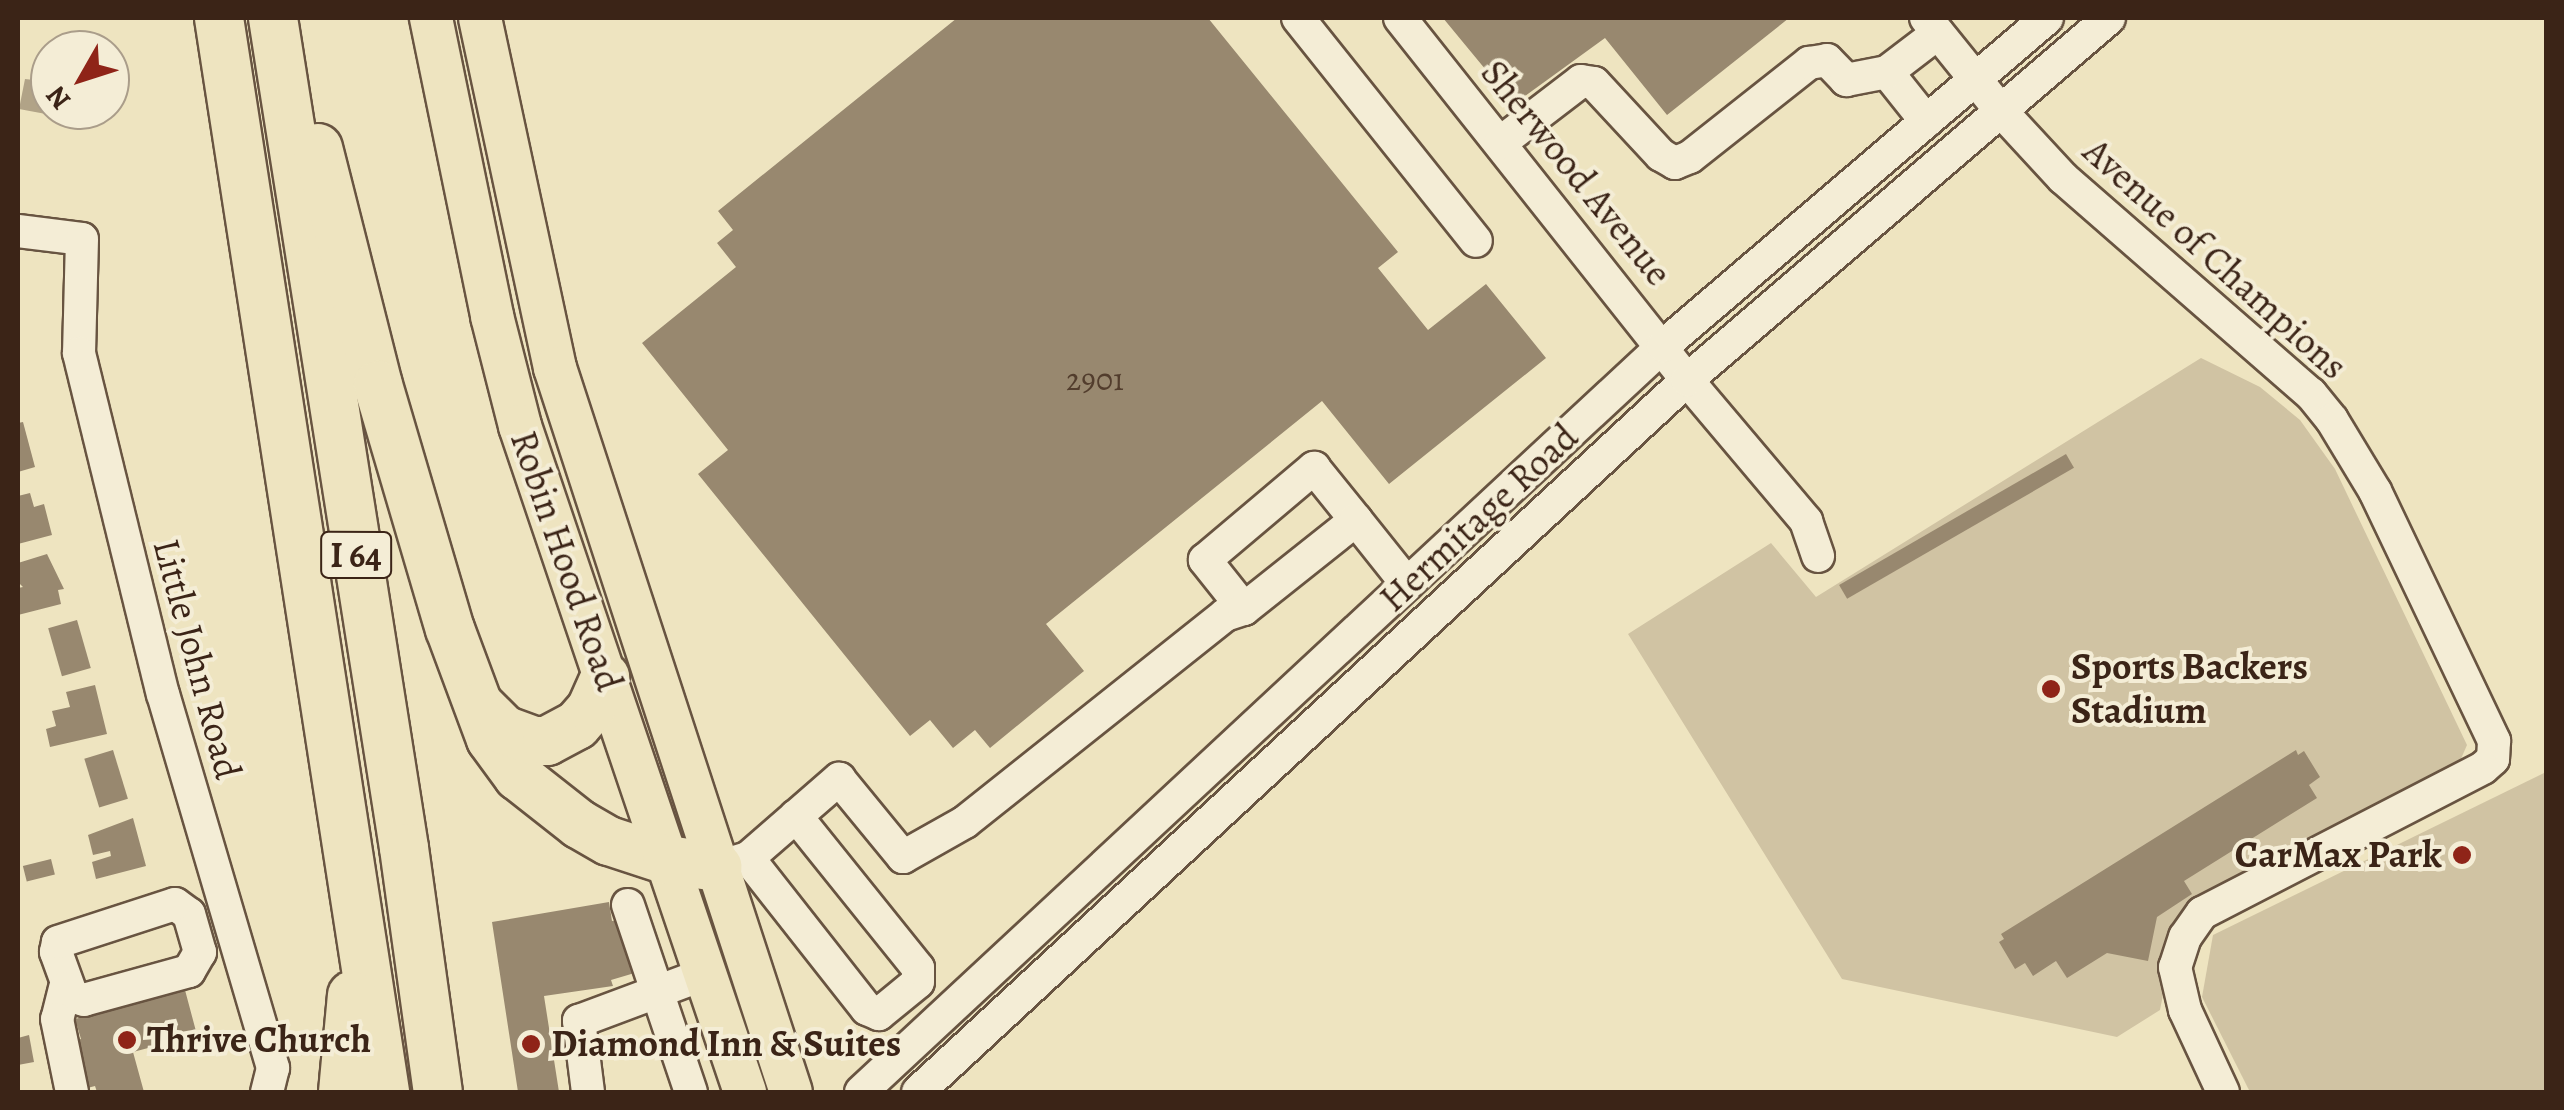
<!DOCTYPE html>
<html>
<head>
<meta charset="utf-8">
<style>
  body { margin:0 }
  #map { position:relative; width:2564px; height:1110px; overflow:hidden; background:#eee4c0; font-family:Alegreya,serif }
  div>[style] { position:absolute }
  .green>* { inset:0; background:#d0c3a3 }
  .water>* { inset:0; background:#b1a387 }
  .building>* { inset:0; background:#98886f; transform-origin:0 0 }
  .roads { filter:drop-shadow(2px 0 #685441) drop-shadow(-2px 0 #685441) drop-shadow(0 2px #685441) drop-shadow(0 -2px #685441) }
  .minor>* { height:32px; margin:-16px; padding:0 16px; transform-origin:16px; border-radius:16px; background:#f4edd6 }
  .major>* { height:42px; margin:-21px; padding:0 21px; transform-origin:21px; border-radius:21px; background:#eee4c0 }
  .highway>* { height:48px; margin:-24px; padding:0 24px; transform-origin:24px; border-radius:24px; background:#eee4c0 }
  .dots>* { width:28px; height:28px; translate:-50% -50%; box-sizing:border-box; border:5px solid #f4edd6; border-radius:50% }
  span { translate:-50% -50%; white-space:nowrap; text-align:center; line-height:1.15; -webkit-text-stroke:8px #f4edd6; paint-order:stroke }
  .number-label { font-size:32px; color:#523d2d }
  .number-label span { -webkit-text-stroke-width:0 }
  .shield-label span { padding:2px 8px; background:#f4edd6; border:2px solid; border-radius:8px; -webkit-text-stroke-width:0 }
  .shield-label { font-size:35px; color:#3b2417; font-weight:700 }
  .street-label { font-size:38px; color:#3b2417 }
  .poi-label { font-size:38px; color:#3b2417; font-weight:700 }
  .left { translate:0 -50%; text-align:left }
  .right { translate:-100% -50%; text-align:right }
  .frame { position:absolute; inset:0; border:20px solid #3b2417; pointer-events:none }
  .north { position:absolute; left:30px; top:30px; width:100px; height:100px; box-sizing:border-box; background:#f4edd6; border:2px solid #aa9d8a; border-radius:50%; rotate:231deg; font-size:28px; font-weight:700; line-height:40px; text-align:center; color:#3b2417 }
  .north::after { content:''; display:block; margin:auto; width:35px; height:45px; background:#8f2418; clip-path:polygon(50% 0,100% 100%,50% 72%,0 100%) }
</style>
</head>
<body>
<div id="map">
  <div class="green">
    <i style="clip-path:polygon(2201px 358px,2260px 387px,2300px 420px,2335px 469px,2467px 745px,2460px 761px,2178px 918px,2160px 1010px,2117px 1037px,1842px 979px,1628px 634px,1771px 543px,1816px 597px)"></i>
    <i style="clip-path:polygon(2546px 772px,2546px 1092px,2250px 1092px,2202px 997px,2213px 935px)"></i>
  </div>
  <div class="water">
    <i style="clip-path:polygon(41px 49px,50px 51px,50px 110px,60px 110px,62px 117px,19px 109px,25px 79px,34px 80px)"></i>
  </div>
  <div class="building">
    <i style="clip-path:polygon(957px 18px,1208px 18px,1398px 252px,1378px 268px,1428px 330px,1486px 284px,1546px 358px,1389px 484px,1322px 401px,1046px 624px,1084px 671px,990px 748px,975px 730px,953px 748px,930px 720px,910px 736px,698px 474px,728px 450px,642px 343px,736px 267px,717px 243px,733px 230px,718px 211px)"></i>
    <i style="clip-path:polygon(1443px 18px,1789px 18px,1667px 115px,1605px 38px,1514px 104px)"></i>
    <i style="clip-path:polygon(23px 422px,35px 467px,18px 472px,18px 423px)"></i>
    <i style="left:2066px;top:454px;width:16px;height:262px;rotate:60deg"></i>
    <i style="clip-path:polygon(30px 493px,34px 507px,44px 504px,52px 535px,18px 544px,18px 496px)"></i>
    <i style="clip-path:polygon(47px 554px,64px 589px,58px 590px,61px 604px,18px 615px,18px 588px,23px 587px,18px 582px,18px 563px)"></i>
    <i style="left:77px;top:620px;width:50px;height:30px;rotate:74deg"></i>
    <i style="clip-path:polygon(95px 685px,107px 734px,50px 747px,46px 729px,56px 726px,52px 711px,70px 707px,66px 692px)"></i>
    <i style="left:113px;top:750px;width:51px;height:30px;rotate:73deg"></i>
    <i style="clip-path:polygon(2296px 750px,2298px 755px,2304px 751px,2320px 777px,2309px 785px,2317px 798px,2184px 881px,2192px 894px,2157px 917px,2148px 961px,2107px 953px,2067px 978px,2056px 961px,2033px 976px,2025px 963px,2015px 969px,1999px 942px,2004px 939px,2001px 934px)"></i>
    <i style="clip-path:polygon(133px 818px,146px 866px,96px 879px,92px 862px,111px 856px,110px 851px,93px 855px,88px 835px)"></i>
    <i style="left:51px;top:859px;width:16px;height:29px;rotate:76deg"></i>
    <i style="clip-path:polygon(609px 902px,612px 921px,618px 920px,638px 972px,611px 980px,613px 986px,544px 996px,559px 1092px,518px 1092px,492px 922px)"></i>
    <i style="clip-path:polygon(185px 990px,197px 1035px,133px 1052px,144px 1092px,97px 1092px,95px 1086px,72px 1092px,71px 1041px,81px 1039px,75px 1019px)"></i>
    <i style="clip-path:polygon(29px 1035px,34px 1062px,18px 1065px,18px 1038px)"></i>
  </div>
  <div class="roads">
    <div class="minor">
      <i style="left:1298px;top:18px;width:285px;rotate:51.4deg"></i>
      <i style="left:1400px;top:18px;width:462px;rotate:51.6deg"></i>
      <i style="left:1687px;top:380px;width:185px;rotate:49.8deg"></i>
      <i style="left:1806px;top:521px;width:37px;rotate:71deg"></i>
      <i style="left:1926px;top:18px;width:119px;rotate:51.1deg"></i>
      <i style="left:2001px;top:111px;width:91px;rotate:47.2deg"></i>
      <i style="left:2063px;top:178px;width:329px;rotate:41.1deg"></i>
      <i style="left:2311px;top:394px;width:33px;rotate:51deg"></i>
      <i style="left:2332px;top:420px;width:83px;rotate:58.8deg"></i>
      <i style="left:2375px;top:491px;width:277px;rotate:64.5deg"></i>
      <i style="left:2494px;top:741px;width:18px;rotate:93deg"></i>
      <i style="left:2493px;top:759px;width:13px;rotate:138deg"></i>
      <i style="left:2483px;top:768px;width:316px;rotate:152.7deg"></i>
      <i style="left:2202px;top:913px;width:29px;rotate:125deg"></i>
      <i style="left:2185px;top:937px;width:32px;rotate:108deg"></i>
      <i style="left:2175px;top:967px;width:44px;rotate:76.9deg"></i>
      <i style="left:2185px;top:1010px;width:90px;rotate:65.1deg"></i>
      <i style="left:1887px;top:72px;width:63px;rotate:51.5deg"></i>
      <i style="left:1500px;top:143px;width:102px;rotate:-37.4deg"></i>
      <i style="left:1581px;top:81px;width:13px;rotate:9deg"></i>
      <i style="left:1594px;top:83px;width:98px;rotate:47.1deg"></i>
      <i style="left:1661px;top:155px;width:16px;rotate:30deg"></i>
      <i style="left:1675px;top:163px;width:16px;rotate:-22deg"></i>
      <i style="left:1690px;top:157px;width:152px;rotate:-38.3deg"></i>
      <i style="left:1809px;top:63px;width:18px;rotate:-9deg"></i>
      <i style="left:1827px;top:60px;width:28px;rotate:46deg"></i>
      <i style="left:1846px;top:80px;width:42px;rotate:-11deg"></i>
      <i style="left:1887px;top:72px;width:64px;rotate:-37.4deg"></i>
      <i style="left:18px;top:231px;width:64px;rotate:7.1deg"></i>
      <i style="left:82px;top:239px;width:114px;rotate:91.5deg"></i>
      <i style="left:79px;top:353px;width:351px;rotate:76.2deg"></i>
      <i style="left:163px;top:694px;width:390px;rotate:73.6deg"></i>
      <i style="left:273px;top:1068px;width:25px;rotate:104deg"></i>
      <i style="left:1244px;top:609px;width:63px;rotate:-128.5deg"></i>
      <i style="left:1205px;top:560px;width:143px;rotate:-40.2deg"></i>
      <i style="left:1314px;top:468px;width:67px;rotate:51.1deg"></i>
      <i style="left:748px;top:858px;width:192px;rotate:51.8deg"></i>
      <i style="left:867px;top:1009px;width:13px;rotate:23deg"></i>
      <i style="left:879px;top:1014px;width:50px;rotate:-39.4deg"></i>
      <i style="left:918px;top:982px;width:14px;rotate:-90deg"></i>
      <i style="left:918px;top:968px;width:195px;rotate:-128.8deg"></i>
      <i style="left:718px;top:867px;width:31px;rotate:-17deg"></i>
      <i style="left:748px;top:858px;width:121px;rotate:-41deg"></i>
      <i style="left:839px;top:779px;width:101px;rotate:50.6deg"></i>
      <i style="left:903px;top:857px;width:71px;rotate:-29.4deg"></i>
      <i style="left:965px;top:822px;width:332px;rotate:-38.5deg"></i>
      <i style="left:1225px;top:615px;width:20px;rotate:-18deg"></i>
      <i style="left:1244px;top:609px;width:143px;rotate:-38.5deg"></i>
      <i style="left:1356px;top:520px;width:82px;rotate:51.4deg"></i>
      <i style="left:175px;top:904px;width:17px;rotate:36deg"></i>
      <i style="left:189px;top:914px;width:40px;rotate:74deg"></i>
      <i style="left:200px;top:952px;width:22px;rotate:120deg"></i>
      <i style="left:189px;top:971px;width:109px;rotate:164.6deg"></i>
      <i style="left:84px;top:1000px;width:13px;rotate:-162deg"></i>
      <i style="left:72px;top:996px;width:47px;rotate:-110deg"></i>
      <i style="left:56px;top:952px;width:10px;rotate:-79deg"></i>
      <i style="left:58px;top:942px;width:123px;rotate:-18deg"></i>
      <i style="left:628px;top:905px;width:197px;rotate:71.4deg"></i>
      <i style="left:65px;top:988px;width:32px;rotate:104deg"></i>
      <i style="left:57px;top:1019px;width:75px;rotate:78.4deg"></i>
      <i style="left:588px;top:1092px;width:72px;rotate:-97.2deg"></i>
      <i style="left:579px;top:1021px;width:131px;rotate:-20.5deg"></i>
      <i style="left:861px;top:1092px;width:1095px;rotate:-42.93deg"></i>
      <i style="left:1663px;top:346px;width:505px;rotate:-40.5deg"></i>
      <i style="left:918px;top:1092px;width:1048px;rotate:-42.8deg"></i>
      <i style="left:1687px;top:380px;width:556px;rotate:-40.62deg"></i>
    </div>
    <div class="major">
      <i style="left:431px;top:18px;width:304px;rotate:78.4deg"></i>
      <i style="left:492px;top:316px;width:114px;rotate:75.7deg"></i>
      <i style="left:520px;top:426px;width:703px;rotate:71.33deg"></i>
      <i style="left:480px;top:18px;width:358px;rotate:77.9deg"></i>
      <i style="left:555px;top:368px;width:761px;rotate:71.95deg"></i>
    </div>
    <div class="highway">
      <i style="left:219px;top:18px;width:1087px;rotate:81.21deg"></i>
      <i style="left:273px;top:18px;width:840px;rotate:81.03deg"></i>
      <i style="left:404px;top:848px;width:246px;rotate:82.1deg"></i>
      <i style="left:318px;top:148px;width:244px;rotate:75.8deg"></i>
      <i style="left:378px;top:385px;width:254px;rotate:73.6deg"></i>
      <i style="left:450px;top:629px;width:117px;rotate:69.6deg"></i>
      <i style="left:491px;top:739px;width:46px;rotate:53.9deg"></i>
      <i style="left:518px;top:776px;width:78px;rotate:38.2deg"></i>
      <i style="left:579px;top:824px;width:34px;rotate:30deg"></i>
      <i style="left:609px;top:841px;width:61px;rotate:18.1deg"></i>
      <i style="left:667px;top:860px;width:51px;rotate:7.8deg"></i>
      <i style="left:481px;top:707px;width:33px;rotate:45deg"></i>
      <i style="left:504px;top:730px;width:32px;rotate:20deg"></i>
      <i style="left:534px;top:741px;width:13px"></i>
      <i style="left:547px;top:741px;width:34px;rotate:-28deg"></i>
      <i style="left:577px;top:725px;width:21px;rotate:-49deg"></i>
      <i style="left:591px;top:709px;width:35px;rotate:-66deg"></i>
      <i style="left:343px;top:1092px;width:97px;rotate:-84.7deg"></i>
    </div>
  </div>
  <div class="dots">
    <i style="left:2051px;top:689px;background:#8f2418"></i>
    <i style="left:2462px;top:855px;background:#8f2418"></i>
    <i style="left:127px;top:1040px;background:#8f2418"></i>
    <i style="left:531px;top:1044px;background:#8f2418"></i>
  </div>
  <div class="number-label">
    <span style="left:1095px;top:379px">2901</span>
  </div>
  <div class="shield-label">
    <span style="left:356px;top:555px">I 64</span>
  </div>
  <div class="street-label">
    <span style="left:1576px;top:173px;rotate:51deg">Sherwood Avenue</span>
    <span style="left:2215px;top:259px;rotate:42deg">Avenue of Champions</span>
    <span style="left:1479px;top:518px;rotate:-43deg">Hermitage Road</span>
    <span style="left:566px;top:561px;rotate:71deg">Robin Hood Road</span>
    <span style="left:197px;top:659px;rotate:75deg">Little John Road</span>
  </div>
  <div class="poi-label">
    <span class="left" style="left:2071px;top:689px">Sports Backers<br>Stadium</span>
    <span class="right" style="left:2442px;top:855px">CarMax Park</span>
    <span class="left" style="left:147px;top:1040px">Thrive Church</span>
    <span class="left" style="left:551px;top:1044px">Diamond Inn &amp; Suites</span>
  </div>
  <div class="frame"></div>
  <div class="north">N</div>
</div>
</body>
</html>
